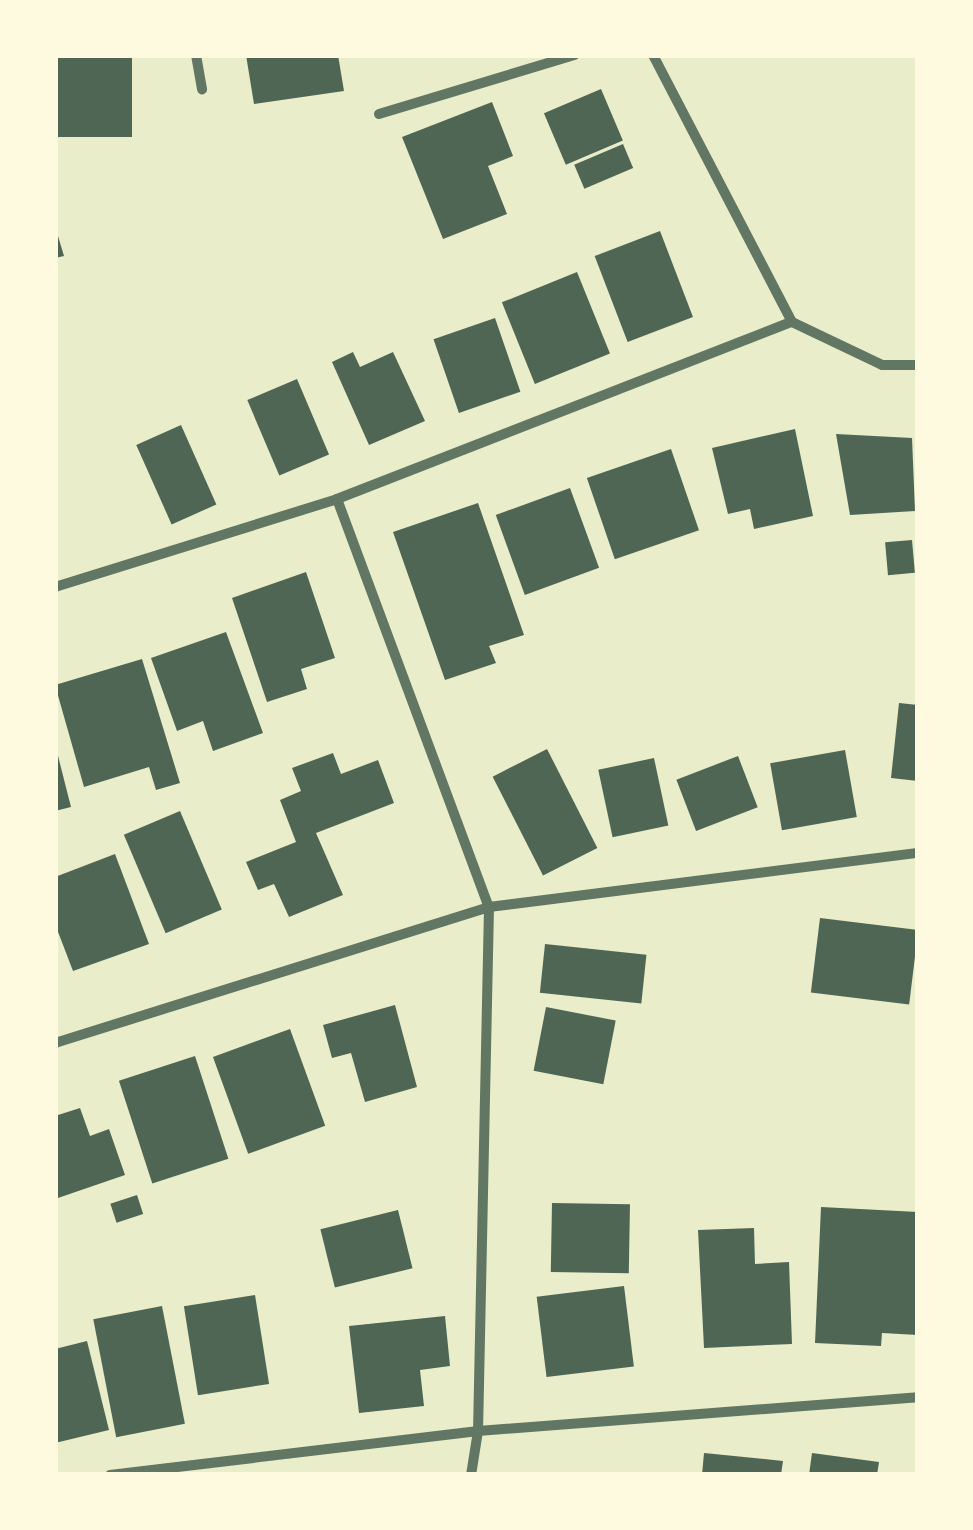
<!DOCTYPE html>
<html>
<head>
<meta charset="utf-8">
<style>
  body { margin:0 }
  #map { position:relative; width:973px; height:1530px; overflow:hidden; background:#e9edc9; font-family:Overpass,sans-serif }
  div>[style] { position:absolute }
  .building>* { inset:0; background:#4f6655; transform-origin:0 0 }
  .minor>* { height:10px; margin:-5px; padding:0 5px; transform-origin:5px; border-radius:5px; background:#617663 }
  span { translate:-50% -50%; white-space:nowrap; text-align:center; line-height:1.15; -webkit-text-stroke:8px #fefae0; paint-order:stroke }
  .frame { position:absolute; inset:0; border:58px solid #fefae0; pointer-events:none }
</style>
</head>
<body>
<div id="map">
  <div class="building">
    <i style="left:56px;top:55px;width:76px;height:82px"></i>
    <i style="clip-path:polygon(246px 55px,338px 55px,344px 91px,254px 104px)"></i>
    <i style="left:601px;top:89px;width:56px;height:62px;rotate:67deg"></i>
    <i style="clip-path:polygon(492px 102px,513px 156px,488px 166px,507px 214px,443px 239px,402px 137px)"></i>
    <i style="left:623px;top:144px;width:26px;height:53px;rotate:67deg"></i>
    <i style="clip-path:polygon(55px 226px,64px 256px,55px 258px)"></i>
    <i style="left:660px;top:231px;width:92px;height:70px;rotate:69deg"></i>
    <i style="left:577px;top:272px;width:88px;height:81px;rotate:68deg"></i>
    <i style="left:495px;top:318px;width:78px;height:65px;rotate:71deg"></i>
    <i style="clip-path:polygon(353px 352px,360px 367px,393px 352px,425px 421px,369px 445px,332px 362px)"></i>
    <i style="left:297px;top:379px;width:82px;height:54px;rotate:67deg"></i>
    <i style="left:181px;top:425px;width:87px;height:49px;rotate:66deg"></i>
    <i style="clip-path:polygon(795px 429px,813px 516px,754px 529px,750px 509px,728px 514px,712px 448px)"></i>
    <i style="clip-path:polygon(836px 434px,912px 438px,915px 511px,850px 515px)"></i>
    <i style="left:671px;top:449px;width:86px;height:89px;rotate:71deg"></i>
    <i style="left:570px;top:488px;width:85px;height:79px;rotate:70deg"></i>
    <i style="clip-path:polygon(478px 503px,524px 635px,489px 646px,496px 663px,445px 680px,393px 532px)"></i>
    <i style="left:912px;top:540px;width:33px;height:27px;rotate:85deg"></i>
    <i style="clip-path:polygon(306px 572px,335px 658px,301px 669px,307px 689px,267px 702px,232px 598px)"></i>
    <i style="clip-path:polygon(226px 632px,263px 733px,213px 751px,203px 721px,177px 731px,151px 658px)"></i>
    <i style="clip-path:polygon(142px 659px,180px 783px,156px 790px,149px 767px,84px 787px,55px 685px)"></i>
    <i style="clip-path:polygon(899px 703px,918px 705px,918px 781px,891px 778px)"></i>
    <i style="clip-path:polygon(56px 748px,71px 807px,55px 811px,55px 749px)"></i>
    <i style="left:547px;top:749px;width:111px;height:61px;rotate:63deg"></i>
    <i style="left:845px;top:750px;width:68px;height:76px;rotate:80deg"></i>
    <i style="clip-path:polygon(333px 753px,341px 774px,378px 760px,394px 803px,316px 833px,343px 895px,289px 917px,274px 884px,258px 890px,246px 862px,296px 842px,280px 800px,301px 791px,292px 768px)"></i>
    <i style="left:738px;top:756px;width:55px;height:66px;rotate:69deg"></i>
    <i style="left:654px;top:758px;width:69px;height:57px;rotate:78deg"></i>
    <i style="left:180px;top:811px;width:107px;height:61px;rotate:67deg"></i>
    <i style="clip-path:polygon(115px 854px,149px 944px,73px 971px,55px 924px,55px 877px)"></i>
    <i style="left:820px;top:918px;width:99px;height:75px;rotate:7deg"></i>
    <i style="left:545px;top:944px;width:102px;height:49px;rotate:6deg"></i>
    <i style="clip-path:polygon(395px 1005px,417px 1087px,365px 1102px,351px 1053px,332px 1058px,323px 1025px)"></i>
    <i style="left:546px;top:1007px;width:71px;height:65px;rotate:11deg"></i>
    <i style="left:290px;top:1029px;width:103px;height:82px;rotate:70deg"></i>
    <i style="left:195px;top:1056px;width:108px;height:80px;rotate:72deg"></i>
    <i style="clip-path:polygon(80px 1108px,90px 1136px,109px 1129px,125px 1175px,55px 1199px,55px 1116px)"></i>
    <i style="left:137px;top:1195px;width:20px;height:28px;rotate:72deg"></i>
    <i style="left:552px;top:1203px;width:78px;height:69px;rotate:1deg"></i>
    <i style="clip-path:polygon(821px 1207px,918px 1212px,918px 1335px,882px 1333px,881px 1346px,815px 1343px)"></i>
    <i style="left:398px;top:1210px;width:60px;height:80px;rotate:76deg"></i>
    <i style="clip-path:polygon(754px 1228px,755px 1264px,789px 1262px,792px 1344px,704px 1348px,698px 1230px)"></i>
    <i style="left:624px;top:1286px;width:81px;height:88px;rotate:83deg"></i>
    <i style="left:255px;top:1295px;width:90px;height:72px;rotate:81deg"></i>
    <i style="left:162px;top:1306px;width:120px;height:70px;rotate:79deg"></i>
    <i style="clip-path:polygon(445px 1316px,450px 1366px,420px 1370px,424px 1406px,359px 1413px,349px 1326px)"></i>
    <i style="clip-path:polygon(87px 1341px,109px 1430px,55px 1443px,55px 1349px)"></i>
    <i style="clip-path:polygon(704px 1453px,783px 1461px,781px 1475px,702px 1475px)"></i>
    <i style="clip-path:polygon(812px 1453px,879px 1462px,877px 1475px,809px 1475px)"></i>
  </div>
  <div class="minor">
    <i style="left:196px;top:55px;width:35px;rotate:80deg"></i>
    <i style="left:653px;top:55px;width:301px;rotate:62.5deg"></i>
    <i style="left:792px;top:322px;width:100px;rotate:25.5deg"></i>
    <i style="left:882px;top:365px;width:36px"></i>
    <i style="left:379px;top:114px;width:204px;rotate:-16.8deg"></i>
    <i style="left:337px;top:499px;width:435px;rotate:69.6deg"></i>
    <i style="left:489px;top:907px;width:524px;rotate:91.2deg"></i>
    <i style="left:478px;top:1431px;width:45px;rotate:99deg"></i>
    <i style="left:55px;top:587px;width:295px;rotate:-17.3deg"></i>
    <i style="left:337px;top:499px;width:488px;rotate:-21.3deg"></i>
    <i style="left:55px;top:1043px;width:455px;rotate:-17.4deg"></i>
    <i style="left:489px;top:907px;width:432px;rotate:-7.2deg"></i>
    <i style="left:110px;top:1475px;width:371px;rotate:-6.8deg"></i>
    <i style="left:478px;top:1431px;width:441px;rotate:-4.4deg"></i>
  </div>
  <div class="frame"></div>
</div>
</body>
</html>
